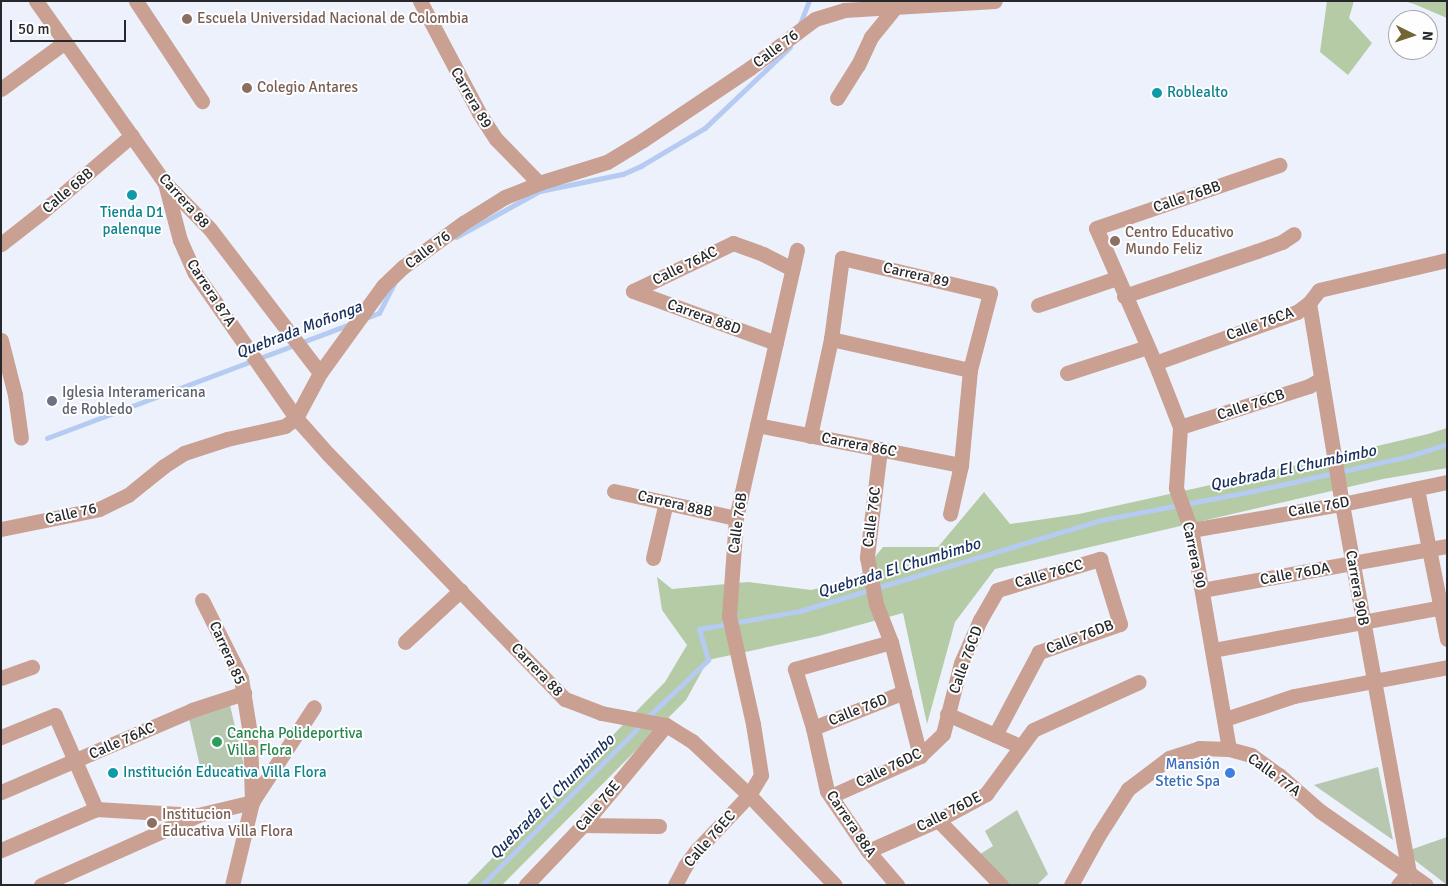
<!DOCTYPE html>
<html>
<head>
<meta charset="utf-8">
<style>
  body { margin:0 }
  #map { position:relative; width:1448px; height:886px; overflow:hidden; background:#ecf1fc; font-family:Signika,sans-serif }
  div>[style] { position:absolute }
  .green>* { inset:0; background:#b8c7af; transform-origin:0 0 }
  .forest>* { inset:0; background:#b4cba5 }
  .stream>* { height:4.5px; margin:-2.25px; padding:0 2.25px; transform-origin:2.25px; border-radius:2.25px; background:#b5cbf1 }
  .minor>* { height:15px; margin:-7.5px; padding:0 7.5px; transform-origin:7.5px; border-radius:7.5px; background:#c9a092 }
  .dots>* { width:14px; height:14px; translate:-50% -50%; box-sizing:border-box; border:2px solid #fefefe; border-radius:50% }
  span { translate:-50% -50%; white-space:nowrap; text-align:center; line-height:1.15; -webkit-text-stroke:4px #fefefe; paint-order:stroke }
  .education-label { font-size:15px; color:#785e54 }
  .left { translate:0 -50%; text-align:left }
  .street-label { font-size:15px; color:#26282c }
  .culture-label { font-size:15px; color:#0d838f }
  .worship-label { font-size:15px; color:#5b616d }
  .leisure-label { font-size:15px; color:#27864d }
  .shop-label { font-size:15px; color:#366cbe }
  .right { translate:-100% -50%; text-align:right }
  .water-label { font-size:16px; color:#162f5d; font-style:italic }
  .frame { position:absolute; inset:0; border:2px solid #26282c; pointer-events:none }
  .north { position:absolute; left:1388px; top:10px; width:50px; height:50px; box-sizing:border-box; background:#fefefe; border:1px solid #a8a8aa; border-radius:50%; rotate:94deg; font-size:14px; font-weight:700; line-height:20px; text-align:center; color:#26282c }
  .north::after { content:''; display:block; margin:auto; width:18px; height:22px; background:#726734; clip-path:polygon(50% 0,100% 100%,50% 72%,0 100%) }
  .scale { position:absolute; left:10px; top:20px; width:116px; height:22px; box-sizing:border-box; border:2px solid #26282c; border-top:0; padding-left:6px; font-size:15px; line-height:18px; white-space:nowrap; color:#26282c; -webkit-text-stroke:4px #fefefe; paint-order:stroke }
</style>
</head>
<body>
<div id="map">
  <div class="green">
    <i style="left:230px;top:705px;width:65px;height:43px;rotate:77deg"></i>
    <i style="clip-path:polygon(1378px 767px,1393px 840px,1314px 785px)"></i>
    <i style="clip-path:polygon(1017px 810px,1048px 874px,1037px 885px,1005px 885px,977px 856px,993px 846px,985px 831px)"></i>
    <i style="clip-path:polygon(1447px 837px,1447px 885px,1412px 858px,1410px 850px)"></i>
  </div>
  <div class="forest">
    <i style="clip-path:polygon(1327px 1px,1354px 1px,1349px 18px,1372px 43px,1348px 75px,1320px 52px)"></i>
    <i style="clip-path:polygon(1404px 1px,1447px 1px,1447px 18px,1414px 4px)"></i>
    <i style="clip-path:polygon(1447px 428px,1447px 468px,1383px 479px,995px 569px,955px 622px,927px 724px,903px 613px,819px 636px,708px 660px,686px 700px,502px 885px,466px 885px,665px 682px,687px 645px,662px 610px,657px 577px,672px 589px,748px 582px,811px 590px,856px 580px,883px 547px,938px 547px,984px 492px,1010px 524px,1079px 514px,1233px 480px,1428px 434px)"></i>
  </div>
  <div class="stream">
    <i style="left:800px;top:24px;width:25px;rotate:-69deg"></i>
    <i style="left:456px;top:237px;width:96px;rotate:-28.7deg"></i>
    <i style="left:540px;top:191px;width:85px;rotate:-11.6deg"></i>
    <i style="left:623px;top:174px;width:20px;rotate:-24deg"></i>
    <i style="left:641px;top:166px;width:74px;rotate:-30.7deg"></i>
    <i style="left:705px;top:128px;width:117px;rotate:-43.6deg"></i>
    <i style="left:366px;top:318px;width:14px;rotate:-21deg"></i>
    <i style="left:379px;top:313px;width:34px;rotate:-63deg"></i>
    <i style="left:47px;top:438px;width:324px;rotate:-20.6deg"></i>
    <i style="left:648px;top:717px;width:83px;rotate:-43.5deg"></i>
    <i style="left:708px;top:660px;width:32px;rotate:-106deg"></i>
    <i style="left:699px;top:629px;width:103px;rotate:-10.1deg"></i>
    <i style="left:800px;top:611px;width:314px;rotate:-16.8deg"></i>
    <i style="left:1101px;top:520px;width:160px;rotate:-10.8deg"></i>
    <i style="left:1258px;top:490px;width:156px;rotate:-12.6deg"></i>
    <i style="left:1410px;top:456px;width:39px;rotate:-18deg"></i>
    <i style="left:482px;top:885px;width:226px;rotate:-45.2deg"></i>
  </div>
  <div class="minor">
    <i style="left:36px;top:1px;width:223px;rotate:54.7deg"></i>
    <i style="left:165px;top:183px;width:64px;rotate:45.6deg"></i>
    <i style="left:210px;top:229px;width:181px;rotate:52.6deg"></i>
    <i style="left:136px;top:1px;width:120px;rotate:56.6deg"></i>
    <i style="left:420px;top:1px;width:127px;rotate:62.2deg"></i>
    <i style="left:479px;top:113px;width:31px;rotate:57deg"></i>
    <i style="left:496px;top:139px;width:62px;rotate:45.7deg"></i>
    <i style="left:1px;top:89px;width:79px;rotate:-36.3deg"></i>
    <i style="left:837px;top:98px;width:39px;rotate:-58deg"></i>
    <i style="left:858px;top:65px;width:31px;rotate:-65deg"></i>
    <i style="left:871px;top:37px;width:40px;rotate:-51deg"></i>
    <i style="left:165px;top:183px;width:59px;rotate:75.3deg"></i>
    <i style="left:180px;top:240px;width:36px;rotate:66deg"></i>
    <i style="left:195px;top:273px;width:177px;rotate:55.1deg"></i>
    <i style="left:296px;top:418px;width:48px;rotate:48.4deg"></i>
    <i style="left:328px;top:454px;width:341px;rotate:46deg"></i>
    <i style="left:565px;top:699px;width:39px;rotate:21deg"></i>
    <i style="left:601px;top:713px;width:66px;rotate:10.5deg"></i>
    <i style="left:666px;top:725px;width:31px;rotate:32deg"></i>
    <i style="left:692px;top:741px;width:79px;rotate:43.5deg"></i>
    <i style="left:749px;top:795px;width:124px;rotate:46.3deg"></i>
    <i style="left:1px;top:244px;width:52px;rotate:-38deg"></i>
    <i style="left:42px;top:212px;width:118px;rotate:-40.5deg"></i>
    <i style="left:633px;top:291px;width:111px;rotate:-25.6deg"></i>
    <i style="left:733px;top:243px;width:32px;rotate:20deg"></i>
    <i style="left:763px;top:254px;width:33px;rotate:27deg"></i>
    <i style="left:633px;top:291px;width:152px;rotate:20deg"></i>
    <i style="left:1124px;top:296px;width:140px;rotate:-18.7deg"></i>
    <i style="left:1257px;top:251px;width:27px;rotate:-20deg"></i>
    <i style="left:1282px;top:242px;width:14px;rotate:-34deg"></i>
    <i style="left:1309px;top:303px;width:204px;rotate:80.7deg"></i>
    <i style="left:1342px;top:504px;width:374px;rotate:79.7deg"></i>
    <i style="left:1409px;top:872px;width:17px;rotate:130deg"></i>
    <i style="left:1038px;top:305px;width:83px;rotate:-18.9deg"></i>
    <i style="left:831px;top:339px;width:142px;rotate:12.6deg"></i>
    <i style="left:1px;top:340px;width:57px;rotate:75.7deg"></i>
    <i style="left:15px;top:395px;width:43px;rotate:82.1deg"></i>
    <i style="left:1155px;top:363px;width:151px;rotate:-19.8deg"></i>
    <i style="left:1297px;top:312px;width:15px;rotate:-37deg"></i>
    <i style="left:1309px;top:303px;width:16px;rotate:-52deg"></i>
    <i style="left:1319px;top:290px;width:131px;rotate:-13.2deg"></i>
    <i style="left:1067px;top:373px;width:84px;rotate:-18deg"></i>
    <i style="left:757px;top:425px;width:208px;rotate:11.1deg"></i>
    <i style="left:1180px;top:427px;width:135px;rotate:-17.6deg"></i>
    <i style="left:1309px;top:386px;width:14px;rotate:-30deg"></i>
    <i style="left:810px;top:436px;width:99px;rotate:-77.8deg"></i>
    <i style="left:831px;top:339px;width:82px;rotate:-82.3deg"></i>
    <i style="left:842px;top:258px;width:152px;rotate:13.3deg"></i>
    <i style="left:990px;top:293px;width:80px;rotate:104.6deg"></i>
    <i style="left:970px;top:370px;width:95px;rotate:95.4deg"></i>
    <i style="left:961px;top:465px;width:50px;rotate:102.7deg"></i>
    <i style="left:880px;top:449px;width:109px;rotate:96.9deg"></i>
    <i style="left:867px;top:557px;width:48px;rotate:79.2deg"></i>
    <i style="left:876px;top:604px;width:41px;rotate:68.5deg"></i>
    <i style="left:891px;top:642px;width:118px;rotate:75.7deg"></i>
    <i style="left:1417px;top:489px;width:153px;rotate:78.7deg"></i>
    <i style="left:614px;top:491px;width:125px;rotate:12.5deg"></i>
    <i style="left:1px;top:529px;width:100px;rotate:-11.5deg"></i>
    <i style="left:99px;top:509px;width:32px;rotate:-26deg"></i>
    <i style="left:128px;top:495px;width:46px;rotate:-38.9deg"></i>
    <i style="left:164px;top:466px;width:24px;rotate:-33deg"></i>
    <i style="left:184px;top:453px;width:45px;rotate:-18deg"></i>
    <i style="left:227px;top:439px;width:59px;rotate:-12.6deg"></i>
    <i style="left:285px;top:426px;width:14px;rotate:-36deg"></i>
    <i style="left:296px;top:418px;width:51px;rotate:-61.9deg"></i>
    <i style="left:320px;top:373px;width:107px;rotate:-54.1deg"></i>
    <i style="left:383px;top:286px;width:28px;rotate:-44deg"></i>
    <i style="left:403px;top:267px;width:74px;rotate:-36.3deg"></i>
    <i style="left:463px;top:223px;width:49px;rotate:-31.8deg"></i>
    <i style="left:505px;top:197px;width:37px;rotate:-22deg"></i>
    <i style="left:539px;top:183px;width:71px;rotate:-17.2deg"></i>
    <i style="left:607px;top:162px;width:42px;rotate:-31.4deg"></i>
    <i style="left:643px;top:140px;width:129px;rotate:-33.9deg"></i>
    <i style="left:750px;top:68px;width:81px;rotate:-37deg"></i>
    <i style="left:815px;top:19px;width:30px;rotate:-17deg"></i>
    <i style="left:844px;top:10px;width:151px;rotate:-3.4deg"></i>
    <i style="left:1191px;top:530px;width:153px;rotate:-9.8deg"></i>
    <i style="left:1342px;top:504px;width:107px;rotate:-11.8deg"></i>
    <i style="left:653px;top:558px;width:57px;rotate:-76.9deg"></i>
    <i style="left:1202px;top:590px;width:249px;rotate:-10.2deg"></i>
    <i style="left:202px;top:600px;width:87px;rotate:63.4deg"></i>
    <i style="left:241px;top:678px;width:57px;rotate:80.9deg"></i>
    <i style="left:250px;top:734px;width:68px;rotate:88.3deg"></i>
    <i style="left:252px;top:802px;width:85px;rotate:103.5deg"></i>
    <i style="left:405px;top:642px;width:76px;rotate:-42.9deg"></i>
    <i style="left:891px;top:642px;width:100px;rotate:164.3deg"></i>
    <i style="left:795px;top:669px;width:62px;rotate:73deg"></i>
    <i style="left:813px;top:728px;width:65px;rotate:77.5deg"></i>
    <i style="left:827px;top:791px;width:73px;rotate:55.7deg"></i>
    <i style="left:868px;top:851px;width:45px;rotate:49.5deg"></i>
    <i style="left:1213px;top:650px;width:238px;rotate:-10.6deg"></i>
    <i style="left:1px;top:678px;width:33px;rotate:-20deg"></i>
    <i style="left:947px;top:714px;width:80px;rotate:23.7deg"></i>
    <i style="left:1225px;top:719px;width:73px;rotate:-18.4deg"></i>
    <i style="left:1294px;top:696px;width:156px;rotate:-10.7deg"></i>
    <i style="left:813px;top:728px;width:98px;rotate:-21.6deg"></i>
    <i style="left:1px;top:737px;width:58px;rotate:-22.2deg"></i>
    <i style="left:55px;top:715px;width:103px;rotate:66.4deg"></i>
    <i style="left:1229px;top:749px;width:222px;rotate:-99.8deg"></i>
    <i style="left:1191px;top:530px;width:45px;rotate:-109.7deg"></i>
    <i style="left:1176px;top:488px;width:61px;rotate:-86.2deg"></i>
    <i style="left:1180px;top:427px;width:69px;rotate:-111.3deg"></i>
    <i style="left:1155px;top:363px;width:147px;rotate:-113.6deg"></i>
    <i style="left:1096px;top:228px;width:194px;rotate:-19deg"></i>
    <i style="left:1px;top:792px;width:208px;rotate:-23.2deg"></i>
    <i style="left:192px;top:710px;width:55px;rotate:-18.1deg"></i>
    <i style="left:831px;top:796px;width:98px;rotate:-24.2deg"></i>
    <i style="left:920px;top:756px;width:32px;rotate:-44deg"></i>
    <i style="left:943px;top:734px;width:73px;rotate:-75.8deg"></i>
    <i style="left:961px;top:663px;width:47px;rotate:-66.2deg"></i>
    <i style="left:980px;top:620px;width:34px;rotate:-60deg"></i>
    <i style="left:997px;top:590px;width:108px;rotate:-16.8deg"></i>
    <i style="left:1100px;top:559px;width:68px;rotate:72.9deg"></i>
    <i style="left:1120px;top:624px;width:86px;rotate:160.9deg"></i>
    <i style="left:1039px;top:652px;width:94px;rotate:117.9deg"></i>
    <i style="left:938px;top:820px;width:91px;rotate:45.9deg"></i>
    <i style="left:583px;top:825px;width:76px;rotate:0.8deg"></i>
    <i style="left:1px;top:850px;width:103px;rotate:-23.3deg"></i>
    <i style="left:96px;top:809px;width:100px;rotate:3.4deg"></i>
    <i style="left:868px;top:851px;width:77px;rotate:-23.9deg"></i>
    <i style="left:938px;top:820px;width:55px;rotate:-28.4deg"></i>
    <i style="left:986px;top:794px;width:79px;rotate:-53.7deg"></i>
    <i style="left:1033px;top:730px;width:116px;rotate:-24.4deg"></i>
    <i style="left:41px;top:885px;width:172px;rotate:-24deg"></i>
    <i style="left:198px;top:815px;width:56px;rotate:-13.5deg"></i>
    <i style="left:252px;top:802px;width:113px;rotate:-56.9deg"></i>
    <i style="left:526px;top:885px;width:83px;rotate:-46.5deg"></i>
    <i style="left:583px;top:825px;width:130px;rotate:-50.3deg"></i>
    <i style="left:675px;top:885px;width:21px;rotate:-62deg"></i>
    <i style="left:685px;top:866px;width:19px;rotate:-54deg"></i>
    <i style="left:696px;top:851px;width:77px;rotate:-46.6deg"></i>
    <i style="left:749px;top:795px;width:23px;rotate:-59deg"></i>
    <i style="left:761px;top:775px;width:52px;rotate:-98.9deg"></i>
    <i style="left:753px;top:724px;width:111px;rotate:-102.5deg"></i>
    <i style="left:729px;top:616px;width:98px;rotate:-85.9deg"></i>
    <i style="left:736px;top:518px;width:275px;rotate:-77.2deg"></i>
    <i style="left:1071px;top:885px;width:56px;rotate:-61.1deg"></i>
    <i style="left:1098px;top:836px;width:56px;rotate:-57.4deg"></i>
    <i style="left:1128px;top:789px;width:51px;rotate:-37.1deg"></i>
    <i style="left:1169px;top:758px;width:32px;rotate:-18deg"></i>
    <i style="left:1199px;top:748px;width:30px;rotate:2deg"></i>
    <i style="left:1229px;top:749px;width:23px;rotate:15deg"></i>
    <i style="left:1251px;top:755px;width:34px;rotate:36deg"></i>
    <i style="left:1279px;top:775px;width:55px;rotate:41.3deg"></i>
    <i style="left:1320px;top:811px;width:129px;rotate:34.9deg"></i>
  </div>
  <div class="dots">
    <i style="left:187px;top:19px;background:#8d6e63"></i>
    <i style="left:247px;top:88px;background:#8d6e63"></i>
    <i style="left:1157px;top:93px;background:#0f9aa8"></i>
    <i style="left:132px;top:195px;background:#0f9aa8"></i>
    <i style="left:1115px;top:241px;background:#8d6e63"></i>
    <i style="left:52px;top:401px;background:#6b7280"></i>
    <i style="left:217px;top:742px;background:#2e9e5b"></i>
    <i style="left:113px;top:773px;background:#0f9aa8"></i>
    <i style="left:1230px;top:773px;background:#3f7fe0"></i>
    <i style="left:152px;top:823px;background:#8d6e63"></i>
  </div>
  <div class="education-label">
    <span class="left" style="left:197px;top:19px">Escuela Universidad Nacional de Colombia</span>
    <span class="left" style="left:257px;top:88px">Colegio Antares</span>
    <span class="left" style="left:1125px;top:241px">Centro Educativo<br>Mundo Feliz</span>
    <span class="left" style="left:162px;top:823px">Institucion<br>Educativa Villa Flora</span>
  </div>
  <div class="street-label">
    <span style="left:776px;top:49px;rotate:-37deg">Calle 76</span>
    <span style="left:471px;top:98px;rotate:60deg">Carrera 89</span>
    <span style="left:68px;top:191px;rotate:-40deg">Calle 68B</span>
    <span style="left:1187px;top:197px;rotate:-19deg">Calle 76BB</span>
    <span style="left:184px;top:201px;rotate:48deg">Carrera 88</span>
    <span style="left:428px;top:250px;rotate:-37deg">Calle 76</span>
    <span style="left:685px;top:266px;rotate:-26deg">Calle 76AC</span>
    <span style="left:916px;top:275px;rotate:13deg">Carrera 89</span>
    <span style="left:211px;top:293px;rotate:57deg">Carrera 87A</span>
    <span style="left:704px;top:317px;rotate:20deg">Carrera 88D</span>
    <span style="left:1260px;top:324px;rotate:-20deg">Calle 76CA</span>
    <span style="left:1251px;top:405px;rotate:-18deg">Calle 76CB</span>
    <span style="left:859px;top:445px;rotate:11deg">Carrera 86C</span>
    <span style="left:675px;top:504px;rotate:13deg">Carrera 88B</span>
    <span style="left:1319px;top:507px;rotate:-10deg">Calle 76D</span>
    <span style="left:71px;top:514px;rotate:-13deg">Calle 76</span>
    <span style="left:872px;top:517px;rotate:-83deg">Calle 76C</span>
    <span style="left:738px;top:523px;rotate:-82deg">Calle 76B</span>
    <span style="left:1194px;top:555px;rotate:78deg">Carrera 90</span>
    <span style="left:1049px;top:574px;rotate:-16deg">Calle 76CC</span>
    <span style="left:1295px;top:574px;rotate:-10deg">Calle 76DA</span>
    <span style="left:1357px;top:588px;rotate:80deg">Carrera 90B</span>
    <span style="left:1080px;top:637px;rotate:-21deg">Calle 76DB</span>
    <span style="left:227px;top:653px;rotate:66deg">Carrera 85</span>
    <span style="left:966px;top:660px;rotate:-70deg">Calle 76CD</span>
    <span style="left:537px;top:670px;rotate:46deg">Carrera 88</span>
    <span style="left:858px;top:710px;rotate:-22deg">Calle 76D</span>
    <span style="left:122px;top:741px;rotate:-24deg">Calle 76AC</span>
    <span style="left:889px;top:768px;rotate:-26deg">Calle 76DC</span>
    <span style="left:1274px;top:775px;rotate:36deg">Calle 77A</span>
    <span style="left:598px;top:806px;rotate:-50deg">Calle 76E</span>
    <span style="left:949px;top:812px;rotate:-27deg">Calle 76DE</span>
    <span style="left:851px;top:824px;rotate:56deg">Carrera 88A</span>
    <span style="left:710px;top:839px;rotate:-49deg">Calle 76EC</span>
  </div>
  <div class="culture-label">
    <span class="left" style="left:1167px;top:93px">Roblealto</span>
    <span style="left:132px;top:221px">Tienda D1<br>palenque</span>
    <span class="left" style="left:123px;top:773px">Institución Educativa Villa Flora</span>
  </div>
  <div class="worship-label">
    <span class="left" style="left:62px;top:401px">Iglesia Interamericana<br>de Robledo</span>
  </div>
  <div class="leisure-label">
    <span class="left" style="left:227px;top:742px">Cancha Polideportiva<br>Villa Flora</span>
  </div>
  <div class="shop-label">
    <span class="right" style="left:1220px;top:773px">Mansión<br>Stetic Spa</span>
  </div>
  <div class="water-label">
    <span style="left:299px;top:330px;rotate:-21deg">Quebrada Moñonga</span>
    <span style="left:1293px;top:468px;rotate:-12deg">Quebrada El Chumbimbo</span>
    <span style="left:899px;top:568px;rotate:-17deg">Quebrada El Chumbimbo</span>
    <span style="left:552px;top:797px;rotate:-45deg">Quebrada El Chumbimbo</span>
  </div>
  <div class="frame"></div>
  <div class="north">N</div>
  <div class="scale">50 m</div>
</div>
</body>
</html>
